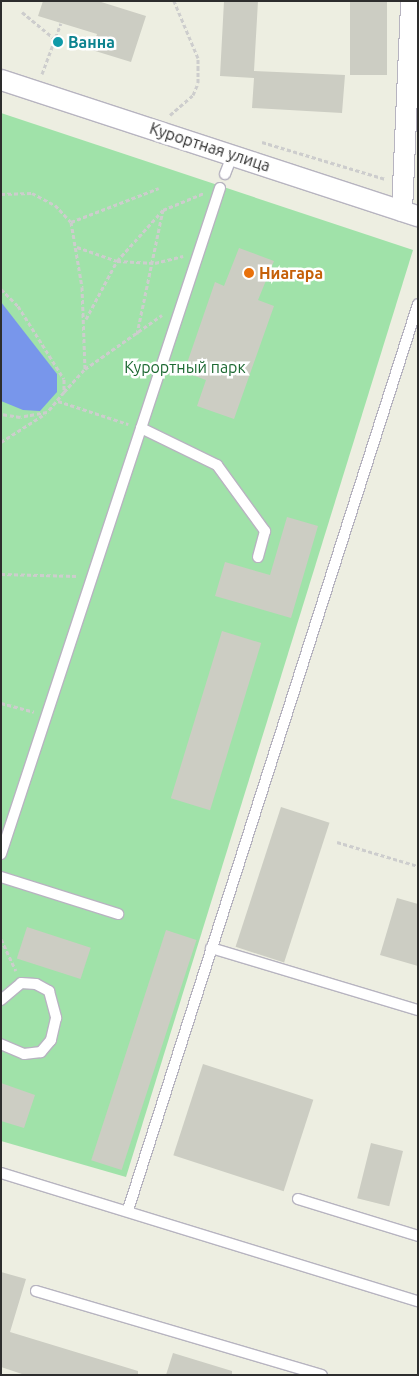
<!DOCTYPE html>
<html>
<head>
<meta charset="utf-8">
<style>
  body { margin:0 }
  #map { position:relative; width:419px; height:1376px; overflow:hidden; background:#edeee1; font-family:Ubuntu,sans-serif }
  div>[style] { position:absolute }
  .green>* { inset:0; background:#a0e2a9 }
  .water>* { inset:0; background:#7896eb }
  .building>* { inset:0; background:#cccdc3; transform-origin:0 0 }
  .path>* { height:3px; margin-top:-1.5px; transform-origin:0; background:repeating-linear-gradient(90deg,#cdcdcd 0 4px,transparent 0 6.5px) }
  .roads { filter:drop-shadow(1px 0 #b7b4c0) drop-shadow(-1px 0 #b7b4c0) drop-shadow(0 1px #b7b4c0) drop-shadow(0 -1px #b7b4c0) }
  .lane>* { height:10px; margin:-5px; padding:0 5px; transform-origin:5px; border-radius:5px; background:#fff }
  .street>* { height:20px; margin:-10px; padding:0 10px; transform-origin:10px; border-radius:10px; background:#fff }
  .dots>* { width:14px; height:14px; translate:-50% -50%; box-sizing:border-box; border:2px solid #fff; border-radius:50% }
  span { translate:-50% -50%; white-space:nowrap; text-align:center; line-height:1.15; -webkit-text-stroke:5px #fff; paint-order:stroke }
  .culture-label { font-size:16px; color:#0d838f; font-weight:700 }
  .left { translate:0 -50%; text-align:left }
  .street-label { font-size:16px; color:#2d2d2d }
  .food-label { font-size:16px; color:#c56008; font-weight:700 }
  .park-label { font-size:16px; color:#1e6a33 }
  .frame { position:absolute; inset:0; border:2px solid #2d2d2d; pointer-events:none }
</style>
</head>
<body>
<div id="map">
  <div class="green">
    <i style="clip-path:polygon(1px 113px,413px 250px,126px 1177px,1px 1141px)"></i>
  </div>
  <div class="water">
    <i style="clip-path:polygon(1px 302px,57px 374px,57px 392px,40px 411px,23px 410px,1px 401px)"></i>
  </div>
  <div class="building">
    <i style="clip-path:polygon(43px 1px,98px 1px,146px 16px,131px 62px,92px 50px,97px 34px,38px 16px)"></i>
    <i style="clip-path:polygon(224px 1px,258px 1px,254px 71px,345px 75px,342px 113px,252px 108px,254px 78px,220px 76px)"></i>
    <i style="left:350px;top:1px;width:37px;height:74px"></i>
    <i style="clip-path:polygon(239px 248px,274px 261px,258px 300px,274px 306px,234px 419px,197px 406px,206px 380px,184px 372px,215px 282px,224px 286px)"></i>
    <i style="clip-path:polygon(287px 517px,318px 526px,291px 618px,215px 596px,225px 562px,270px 575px)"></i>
    <i style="left:222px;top:631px;width:41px;height:175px;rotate:17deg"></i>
    <i style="left:281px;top:807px;width:51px;height:147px;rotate:18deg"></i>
    <i style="clip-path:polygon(397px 898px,418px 904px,418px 966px,380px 955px)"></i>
    <i style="left:27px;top:927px;width:67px;height:33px;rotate:18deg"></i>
    <i style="left:166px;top:930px;width:32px;height:242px;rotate:18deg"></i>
    <i style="left:203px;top:1064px;width:116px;height:96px;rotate:18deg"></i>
    <i style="clip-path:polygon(1px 1083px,35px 1095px,24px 1128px,1px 1121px)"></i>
    <i style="left:371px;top:1143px;width:33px;height:57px;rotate:14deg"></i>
    <i style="clip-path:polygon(1px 1272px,26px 1279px,10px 1332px,138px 1371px,138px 1375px,25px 1375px,1px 1367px)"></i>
    <i style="clip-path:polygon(173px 1353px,232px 1371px,232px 1375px,166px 1375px)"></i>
  </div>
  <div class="path">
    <i style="left:22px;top:12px;width:45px;rotate:39.6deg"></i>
    <i style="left:42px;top:74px;width:54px;rotate:-69.6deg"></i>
    <i style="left:170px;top:115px;width:30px;rotate:-41deg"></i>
    <i style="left:193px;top:95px;width:13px;rotate:-67deg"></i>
    <i style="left:198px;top:83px;width:25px;rotate:-90deg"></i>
    <i style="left:198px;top:58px;width:62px;rotate:-112.8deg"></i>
    <i style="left:262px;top:142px;width:128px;rotate:16.7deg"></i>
    <i style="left:1px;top:194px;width:31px;rotate:-2deg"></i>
    <i style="left:32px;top:193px;width:26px;rotate:28deg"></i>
    <i style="left:55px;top:205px;width:23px;rotate:47deg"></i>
    <i style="left:71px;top:222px;width:66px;rotate:80.4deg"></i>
    <i style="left:82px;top:287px;width:82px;rotate:87.9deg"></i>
    <i style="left:71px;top:222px;width:94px;rotate:-21.1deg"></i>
    <i style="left:77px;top:247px;width:42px;rotate:19.3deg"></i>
    <i style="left:117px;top:261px;width:38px;rotate:3deg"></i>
    <i style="left:155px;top:263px;width:29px;rotate:-14deg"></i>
    <i style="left:1px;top:289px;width:24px;rotate:45deg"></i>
    <i style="left:18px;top:306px;width:86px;rotate:57.8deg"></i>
    <i style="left:64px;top:379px;width:13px;rotate:90deg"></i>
    <i style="left:64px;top:392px;width:26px;rotate:130deg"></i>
    <i style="left:47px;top:412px;width:27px;rotate:170deg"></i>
    <i style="left:20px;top:417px;width:19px;rotate:-171deg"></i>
    <i style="left:86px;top:319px;width:66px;rotate:-61.9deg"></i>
    <i style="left:117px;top:261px;width:69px;rotate:-48deg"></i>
    <i style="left:163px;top:210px;width:44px;rotate:-22.5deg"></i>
    <i style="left:137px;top:334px;width:127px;rotate:-78.2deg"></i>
    <i style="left:64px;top:392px;width:31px;rotate:-48deg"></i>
    <i style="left:85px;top:369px;width:94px;rotate:-35deg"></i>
    <i style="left:58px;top:401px;width:74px;rotate:18.2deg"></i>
    <i style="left:1px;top:442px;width:52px;rotate:-32.5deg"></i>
    <i style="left:1px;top:574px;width:77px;rotate:1.5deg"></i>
    <i style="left:1px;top:703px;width:34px;rotate:15deg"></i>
    <i style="left:337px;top:842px;width:84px;rotate:16.5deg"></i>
    <i style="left:1px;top:939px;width:35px;rotate:65deg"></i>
  </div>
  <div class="roads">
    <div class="lane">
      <i style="left:225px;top:174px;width:19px;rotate:-69deg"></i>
      <i style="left:141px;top:428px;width:85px;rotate:26deg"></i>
      <i style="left:217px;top:465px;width:82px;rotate:54deg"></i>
      <i style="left:265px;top:531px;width:27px;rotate:105deg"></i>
      <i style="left:1px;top:854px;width:701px;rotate:-71.8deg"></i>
      <i style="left:1px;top:877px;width:123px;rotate:17.5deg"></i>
      <i style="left:211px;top:948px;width:216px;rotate:16.7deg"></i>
      <i style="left:1px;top:1000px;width:26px;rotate:-40deg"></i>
      <i style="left:21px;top:983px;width:15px;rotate:4deg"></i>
      <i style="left:36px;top:984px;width:15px;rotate:28deg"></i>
      <i style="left:49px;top:991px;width:28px;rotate:75deg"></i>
      <i style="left:56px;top:1018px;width:23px;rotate:103deg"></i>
      <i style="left:51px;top:1040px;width:16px;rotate:130deg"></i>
      <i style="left:41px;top:1052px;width:17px;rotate:173deg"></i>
      <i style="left:24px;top:1054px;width:25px;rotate:-157deg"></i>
      <i style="left:1px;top:1173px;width:436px;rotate:17.1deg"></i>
      <i style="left:298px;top:1199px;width:126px;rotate:17.1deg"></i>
      <i style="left:128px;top:1210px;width:951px;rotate:-72.25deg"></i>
      <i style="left:36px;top:1291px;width:298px;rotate:16.4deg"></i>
    </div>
    <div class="street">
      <i style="left:1px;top:80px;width:439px;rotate:18.1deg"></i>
      <i style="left:402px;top:211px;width:210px;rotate:-87.5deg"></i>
    </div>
  </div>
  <div class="dots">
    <i style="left:58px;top:42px;background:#0f9aa8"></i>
    <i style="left:249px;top:273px;background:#e8710a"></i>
  </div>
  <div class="culture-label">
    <span class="left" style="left:68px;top:42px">Ванна</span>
  </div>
  <div class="street-label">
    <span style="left:210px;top:147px;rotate:18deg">Курортная улица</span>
  </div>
  <div class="food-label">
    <span class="left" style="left:259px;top:273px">Ниагара</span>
  </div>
  <div class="park-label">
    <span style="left:185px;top:367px">Курортный парк</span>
  </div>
  <div class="frame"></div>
</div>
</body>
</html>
